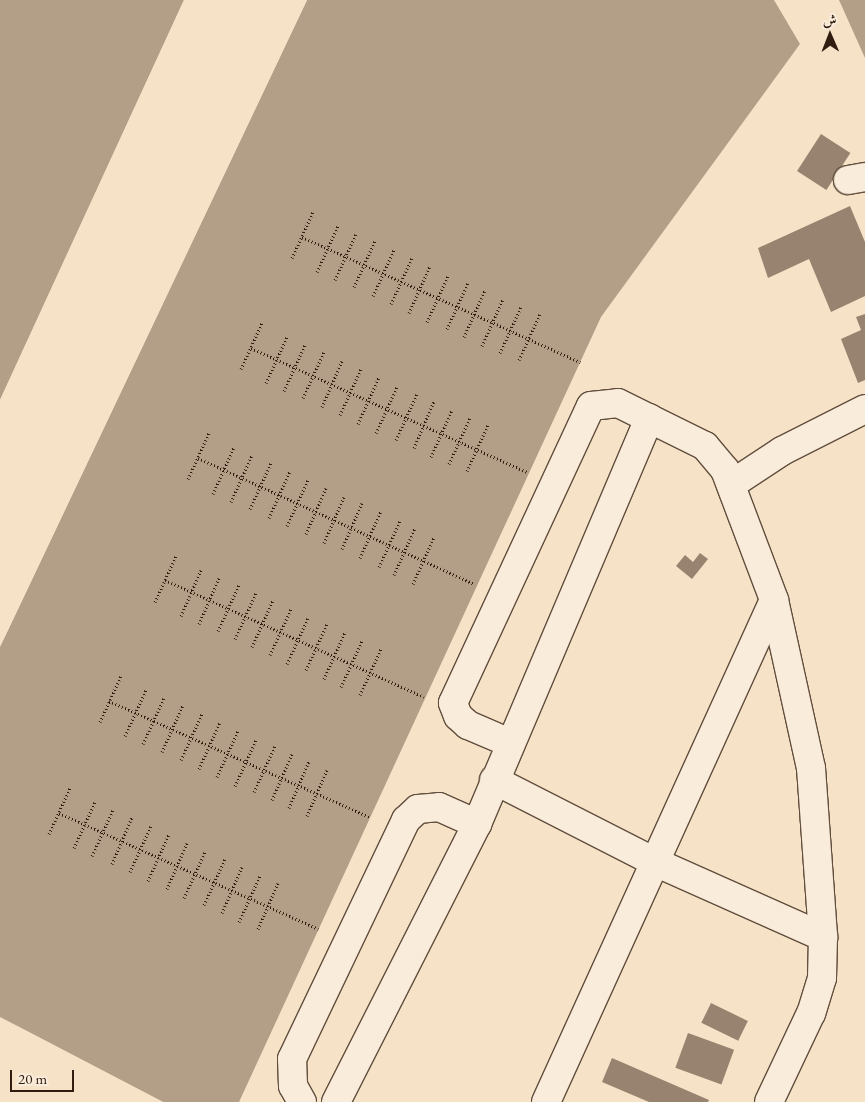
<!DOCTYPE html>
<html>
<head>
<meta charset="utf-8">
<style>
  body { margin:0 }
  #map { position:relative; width:865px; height:1102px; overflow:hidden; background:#f6e2c7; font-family:"EB Garamond",Amiri,serif }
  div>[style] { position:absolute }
  .water>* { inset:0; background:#b39f88 }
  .pier>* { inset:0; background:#f6e2c7 }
  .building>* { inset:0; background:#97836f; transform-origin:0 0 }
  .path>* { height:3px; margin-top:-1.5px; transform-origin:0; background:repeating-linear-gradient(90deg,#301d0f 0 1px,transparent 0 3.5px) }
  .roads { filter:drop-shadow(1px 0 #624e3d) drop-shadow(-1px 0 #624e3d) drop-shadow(0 1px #624e3d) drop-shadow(0 -1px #624e3d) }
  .minor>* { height:28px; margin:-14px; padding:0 14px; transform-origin:14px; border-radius:14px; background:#f9ecdb }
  span { translate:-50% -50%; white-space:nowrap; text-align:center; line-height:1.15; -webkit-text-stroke:4px #f9ecdb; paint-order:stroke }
  .north { position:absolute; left:805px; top:10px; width:50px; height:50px; -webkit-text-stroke:4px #f9ecdb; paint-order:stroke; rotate:359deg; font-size:14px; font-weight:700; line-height:20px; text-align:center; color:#301d0f }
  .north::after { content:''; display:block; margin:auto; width:18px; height:22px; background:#301d0f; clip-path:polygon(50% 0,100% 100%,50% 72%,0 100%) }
  .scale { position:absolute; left:10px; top:1070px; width:64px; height:22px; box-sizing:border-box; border:2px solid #301d0f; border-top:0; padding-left:6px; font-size:15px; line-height:18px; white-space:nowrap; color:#301d0f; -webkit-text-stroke:4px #f9ecdb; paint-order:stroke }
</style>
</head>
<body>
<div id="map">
  <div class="water">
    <i style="clip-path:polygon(0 0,184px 0,0 400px)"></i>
    <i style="clip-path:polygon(307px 0,774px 0,800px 44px,601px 317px,239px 1102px,163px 1102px,0 1017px,0 647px)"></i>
    <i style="clip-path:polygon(839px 0,865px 0,865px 58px)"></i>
  </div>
  <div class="pier">
    <i style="clip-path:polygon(184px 0,186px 1px,0 402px,0 400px)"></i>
    <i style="clip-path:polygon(304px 0,307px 0,0 647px,32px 572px)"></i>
    <i style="clip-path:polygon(0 1017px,163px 1102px,158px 1102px)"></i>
  </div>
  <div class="building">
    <i style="left:821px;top:134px;width:35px;height:44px;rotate:33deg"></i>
    <i style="clip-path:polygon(850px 206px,865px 242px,865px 296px,831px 312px,809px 259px,768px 278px,758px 248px)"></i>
    <i style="clip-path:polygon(865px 314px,865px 380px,858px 383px,841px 339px,861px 330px,856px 317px)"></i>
    <i style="clip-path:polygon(700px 553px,708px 559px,692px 579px,676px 566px,685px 555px,693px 562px)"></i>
    <i style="left:711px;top:1003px;width:41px;height:22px;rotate:26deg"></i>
    <i style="left:688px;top:1033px;width:49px;height:37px;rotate:20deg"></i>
    <i style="clip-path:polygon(612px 1058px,709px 1100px,708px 1102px,649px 1102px,602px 1082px)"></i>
  </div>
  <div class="path">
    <i style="left:302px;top:237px;width:305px;rotate:24.2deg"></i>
    <i style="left:292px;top:258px;width:51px;rotate:-65.5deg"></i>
    <i style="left:317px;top:272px;width:51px;rotate:-65.5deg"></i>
    <i style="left:335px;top:280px;width:51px;rotate:-65.5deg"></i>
    <i style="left:354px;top:287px;width:51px;rotate:-65.5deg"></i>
    <i style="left:373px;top:296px;width:51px;rotate:-65.5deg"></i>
    <i style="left:391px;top:304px;width:51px;rotate:-65.5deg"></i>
    <i style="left:409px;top:313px;width:51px;rotate:-65.9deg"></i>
    <i style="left:427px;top:322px;width:51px;rotate:-65.5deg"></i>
    <i style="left:447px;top:329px;width:51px;rotate:-65.5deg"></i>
    <i style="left:464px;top:337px;width:51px;rotate:-65.9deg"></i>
    <i style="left:482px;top:346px;width:51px;rotate:-65.9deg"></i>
    <i style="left:251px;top:348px;width:303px;rotate:24.2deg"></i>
    <i style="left:500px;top:353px;width:51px;rotate:-65.5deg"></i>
    <i style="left:519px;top:360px;width:51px;rotate:-65.5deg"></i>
    <i style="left:241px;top:369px;width:51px;rotate:-65.5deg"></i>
    <i style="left:266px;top:383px;width:51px;rotate:-65.5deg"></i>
    <i style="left:284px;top:391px;width:51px;rotate:-65.5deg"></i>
    <i style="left:303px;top:398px;width:51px;rotate:-65.5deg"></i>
    <i style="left:322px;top:407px;width:50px;rotate:-66.5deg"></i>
    <i style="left:340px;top:415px;width:51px;rotate:-65.5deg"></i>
    <i style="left:358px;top:424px;width:51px;rotate:-65.9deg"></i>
    <i style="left:376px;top:433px;width:51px;rotate:-65.5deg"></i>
    <i style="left:396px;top:440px;width:51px;rotate:-65.5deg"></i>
    <i style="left:414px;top:448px;width:51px;rotate:-66.9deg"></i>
    <i style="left:431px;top:457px;width:51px;rotate:-65.9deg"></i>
    <i style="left:198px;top:458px;width:304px;rotate:24.5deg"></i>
    <i style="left:449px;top:464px;width:51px;rotate:-65.5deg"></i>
    <i style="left:467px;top:471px;width:51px;rotate:-65.5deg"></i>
    <i style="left:188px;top:479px;width:51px;rotate:-65.5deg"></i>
    <i style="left:213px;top:494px;width:51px;rotate:-65.9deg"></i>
    <i style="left:231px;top:502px;width:51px;rotate:-65.9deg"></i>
    <i style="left:250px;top:509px;width:51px;rotate:-65.5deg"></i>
    <i style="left:269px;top:518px;width:51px;rotate:-65.9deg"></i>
    <i style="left:287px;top:526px;width:51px;rotate:-65.5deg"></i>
    <i style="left:306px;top:534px;width:50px;rotate:-66.5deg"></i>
    <i style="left:324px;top:543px;width:50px;rotate:-66.5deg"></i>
    <i style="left:342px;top:549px;width:50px;rotate:-66.5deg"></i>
    <i style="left:360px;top:558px;width:51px;rotate:-65.9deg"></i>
    <i style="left:379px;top:567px;width:51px;rotate:-65.5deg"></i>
    <i style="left:394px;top:575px;width:51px;rotate:-65.9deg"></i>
    <i style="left:165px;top:580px;width:284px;rotate:24.3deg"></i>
    <i style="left:413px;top:584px;width:51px;rotate:-65.9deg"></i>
    <i style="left:155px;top:602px;width:51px;rotate:-65.5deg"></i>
    <i style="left:181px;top:616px;width:50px;rotate:-66.5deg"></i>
    <i style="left:199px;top:624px;width:50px;rotate:-66.5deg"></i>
    <i style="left:218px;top:631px;width:51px;rotate:-65.5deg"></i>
    <i style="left:235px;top:639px;width:51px;rotate:-65.5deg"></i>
    <i style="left:252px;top:647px;width:51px;rotate:-65.9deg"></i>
    <i style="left:270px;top:655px;width:51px;rotate:-65.5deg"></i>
    <i style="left:287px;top:664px;width:51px;rotate:-65.5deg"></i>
    <i style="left:306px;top:670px;width:51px;rotate:-65.5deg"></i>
    <i style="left:324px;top:679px;width:51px;rotate:-65.9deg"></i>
    <i style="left:341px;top:687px;width:51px;rotate:-65.5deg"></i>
    <i style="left:360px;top:695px;width:51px;rotate:-65.5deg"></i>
    <i style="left:109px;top:701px;width:285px;rotate:24deg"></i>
    <i style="left:100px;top:722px;width:51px;rotate:-65.5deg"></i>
    <i style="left:125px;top:736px;width:51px;rotate:-65.5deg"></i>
    <i style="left:143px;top:744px;width:51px;rotate:-65.5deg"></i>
    <i style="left:162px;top:752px;width:51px;rotate:-65.9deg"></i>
    <i style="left:181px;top:760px;width:51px;rotate:-65.5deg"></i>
    <i style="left:199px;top:769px;width:51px;rotate:-65.9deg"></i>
    <i style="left:217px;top:777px;width:51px;rotate:-65.5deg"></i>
    <i style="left:235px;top:786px;width:51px;rotate:-65.5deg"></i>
    <i style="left:254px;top:792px;width:51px;rotate:-65.5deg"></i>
    <i style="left:272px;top:800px;width:50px;rotate:-66.5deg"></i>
    <i style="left:289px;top:808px;width:51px;rotate:-66.9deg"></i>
    <i style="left:59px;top:813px;width:284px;rotate:24.1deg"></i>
    <i style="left:307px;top:816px;width:50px;rotate:-66.5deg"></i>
    <i style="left:49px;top:834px;width:51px;rotate:-65.5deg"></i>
    <i style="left:74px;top:848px;width:51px;rotate:-65.5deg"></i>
    <i style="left:92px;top:856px;width:51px;rotate:-65.5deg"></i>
    <i style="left:112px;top:864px;width:51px;rotate:-66.9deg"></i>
    <i style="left:130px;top:872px;width:51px;rotate:-65.5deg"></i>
    <i style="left:148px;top:881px;width:51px;rotate:-65.9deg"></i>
    <i style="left:167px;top:889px;width:50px;rotate:-66.5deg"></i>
    <i style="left:184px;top:898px;width:51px;rotate:-65.5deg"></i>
    <i style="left:204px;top:905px;width:51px;rotate:-65.5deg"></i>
    <i style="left:222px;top:913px;width:50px;rotate:-66.5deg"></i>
    <i style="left:239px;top:922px;width:51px;rotate:-65.5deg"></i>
    <i style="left:258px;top:929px;width:50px;rotate:-66.5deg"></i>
  </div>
  <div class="roads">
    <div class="minor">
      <i style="left:848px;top:180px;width:17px;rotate:-10deg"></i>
      <i style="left:732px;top:484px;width:60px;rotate:-33.4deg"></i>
      <i style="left:782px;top:451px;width:93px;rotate:-26.8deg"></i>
      <i style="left:510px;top:743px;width:46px;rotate:-156.8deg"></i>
      <i style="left:468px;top:725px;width:13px;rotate:-138deg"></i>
      <i style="left:458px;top:716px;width:14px;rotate:-111deg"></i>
      <i style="left:453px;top:703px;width:327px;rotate:-65.1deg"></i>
      <i style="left:591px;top:406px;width:27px;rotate:-6deg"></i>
      <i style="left:618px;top:403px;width:97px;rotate:26.3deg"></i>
      <i style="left:705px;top:446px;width:31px;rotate:50deg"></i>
      <i style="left:725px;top:470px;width:139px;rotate:69.3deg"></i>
      <i style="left:774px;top:600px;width:172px;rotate:77.6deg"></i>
      <i style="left:811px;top:768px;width:169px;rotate:85.9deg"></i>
      <i style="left:823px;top:937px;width:41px;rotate:91.4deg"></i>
      <i style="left:822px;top:978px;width:37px;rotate:107deg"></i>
      <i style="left:811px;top:1013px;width:98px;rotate:115.3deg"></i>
      <i style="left:494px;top:780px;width:183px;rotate:27deg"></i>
      <i style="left:657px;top:863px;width:182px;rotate:24deg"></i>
      <i style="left:302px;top:1102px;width:18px;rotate:-119deg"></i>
      <i style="left:293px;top:1086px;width:27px;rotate:-92deg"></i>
      <i style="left:292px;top:1059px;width:265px;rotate:-64.5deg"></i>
      <i style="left:406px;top:820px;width:16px;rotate:-43deg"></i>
      <i style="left:418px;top:809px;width:21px;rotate:-5deg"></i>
      <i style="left:439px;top:807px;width:42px;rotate:24.1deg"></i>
      <i style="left:336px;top:1102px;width:312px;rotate:-63.1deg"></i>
      <i style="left:477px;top:824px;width:441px;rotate:-67deg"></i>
      <i style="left:546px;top:1102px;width:551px;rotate:-65.57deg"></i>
    </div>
  </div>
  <div class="north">ش</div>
  <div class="scale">20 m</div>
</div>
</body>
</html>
